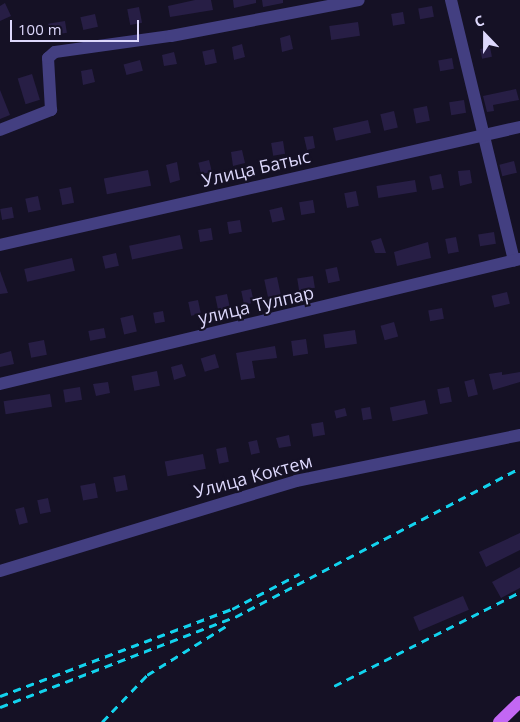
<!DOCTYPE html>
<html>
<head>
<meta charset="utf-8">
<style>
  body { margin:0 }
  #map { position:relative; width:520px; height:722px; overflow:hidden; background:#151125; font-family:"Open Sans",sans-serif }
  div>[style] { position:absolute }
  .building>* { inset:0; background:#271e45; transform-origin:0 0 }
  .minor>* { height:12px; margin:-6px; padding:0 6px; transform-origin:6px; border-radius:6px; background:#433f81 }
  .major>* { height:12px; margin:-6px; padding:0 6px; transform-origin:6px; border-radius:6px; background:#c367f4 }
  .rail>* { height:2.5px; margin-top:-1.25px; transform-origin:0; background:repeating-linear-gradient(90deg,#12d3ee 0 8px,transparent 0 14px) }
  span { translate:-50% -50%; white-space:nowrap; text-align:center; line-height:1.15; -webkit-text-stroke:4.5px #151125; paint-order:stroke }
  .street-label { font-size:18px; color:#ddd8fc }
  .north { position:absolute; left:460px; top:10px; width:50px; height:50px; -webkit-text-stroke:4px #151125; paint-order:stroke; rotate:338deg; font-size:14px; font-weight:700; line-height:20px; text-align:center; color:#ddd8fc }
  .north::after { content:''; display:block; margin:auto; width:18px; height:22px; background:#ddd8fc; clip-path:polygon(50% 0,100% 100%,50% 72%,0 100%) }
  .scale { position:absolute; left:10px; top:20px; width:129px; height:22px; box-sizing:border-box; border:2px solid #ddd8fc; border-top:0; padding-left:6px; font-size:15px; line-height:18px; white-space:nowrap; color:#ddd8fc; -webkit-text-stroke:4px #151125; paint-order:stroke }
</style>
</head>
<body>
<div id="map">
  <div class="building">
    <i style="clip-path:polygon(195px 0,211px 0,213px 10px,170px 17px,168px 6px)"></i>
    <i style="clip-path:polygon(233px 0,256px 0,256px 3px,234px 8px)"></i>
    <i style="clip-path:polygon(262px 0,283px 0,283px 3px,263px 7px)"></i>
    <i style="clip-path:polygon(5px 3px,11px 16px,0 21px,0 6px)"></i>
    <i style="left:432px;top:6px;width:11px;height:14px;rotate:80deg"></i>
    <i style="left:139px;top:7px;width:16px;height:12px;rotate:79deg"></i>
    <i style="left:403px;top:12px;width:12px;height:12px;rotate:81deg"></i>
    <i style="left:95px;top:14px;width:13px;height:15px;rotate:77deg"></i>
    <i style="left:65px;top:21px;width:12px;height:17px;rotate:81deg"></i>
    <i style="left:358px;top:22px;width:14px;height:29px;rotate:82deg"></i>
    <i style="clip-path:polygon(290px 35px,293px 49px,282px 52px,280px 38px)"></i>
    <i style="clip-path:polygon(242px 44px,245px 57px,234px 60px,232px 47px)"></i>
    <i style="left:490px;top:47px;width:10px;height:10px;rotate:79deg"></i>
    <i style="left:214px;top:49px;width:14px;height:12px;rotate:78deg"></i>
    <i style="clip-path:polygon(174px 52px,177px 64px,164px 66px,162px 55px)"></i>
    <i style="left:452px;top:58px;width:11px;height:14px;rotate:80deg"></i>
    <i style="left:140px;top:60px;width:11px;height:17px;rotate:75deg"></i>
    <i style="clip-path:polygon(92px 69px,95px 82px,83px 85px,81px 71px)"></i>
    <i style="left:32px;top:74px;width:27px;height:15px;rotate:73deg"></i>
    <i style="clip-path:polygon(516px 89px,519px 100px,493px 105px,494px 111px,487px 112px,483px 96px)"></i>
    <i style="clip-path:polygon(0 90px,10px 115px,0 119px)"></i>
    <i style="left:464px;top:100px;width:13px;height:15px;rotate:81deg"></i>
    <i style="left:427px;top:106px;width:15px;height:14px;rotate:79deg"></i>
    <i style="left:394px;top:111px;width:17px;height:14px;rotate:77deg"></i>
    <i style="left:368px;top:120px;width:13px;height:36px;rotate:77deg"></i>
    <i style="clip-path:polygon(313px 136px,315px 148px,307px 150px,304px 137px)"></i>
    <i style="left:283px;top:141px;width:13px;height:12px;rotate:81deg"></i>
    <i style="clip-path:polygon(242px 150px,245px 163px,233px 166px,231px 152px)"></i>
    <i style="left:209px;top:160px;width:12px;height:11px;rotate:76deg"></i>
    <i style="left:514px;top:161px;width:12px;height:15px;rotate:76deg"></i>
    <i style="clip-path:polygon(177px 162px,180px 180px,170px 183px,166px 165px)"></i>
    <i style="left:148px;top:170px;width:16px;height:45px;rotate:79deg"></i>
    <i style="clip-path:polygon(470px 170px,472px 183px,460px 186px,458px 171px)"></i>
    <i style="left:441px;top:174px;width:14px;height:12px;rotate:78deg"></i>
    <i style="left:415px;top:180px;width:12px;height:39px;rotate:81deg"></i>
    <i style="left:71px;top:187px;width:16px;height:12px;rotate:79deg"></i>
    <i style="left:356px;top:191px;width:15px;height:12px;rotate:79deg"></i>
    <i style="left:38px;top:196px;width:14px;height:13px;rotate:78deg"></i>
    <i style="left:313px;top:200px;width:13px;height:14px;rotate:81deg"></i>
    <i style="left:12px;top:207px;width:11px;height:12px;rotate:80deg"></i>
    <i style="left:282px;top:207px;width:13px;height:13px;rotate:77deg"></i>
    <i style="left:240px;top:220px;width:12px;height:13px;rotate:81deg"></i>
    <i style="left:211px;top:228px;width:12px;height:13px;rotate:81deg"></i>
    <i style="left:494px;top:232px;width:12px;height:16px;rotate:81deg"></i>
    <i style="left:180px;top:235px;width:14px;height:52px;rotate:78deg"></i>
    <i style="left:456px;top:237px;width:15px;height:11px;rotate:79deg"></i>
    <i style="clip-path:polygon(381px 238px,386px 253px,375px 253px,371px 241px)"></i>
    <i style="clip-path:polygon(428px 242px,431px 258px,397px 266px,394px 252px)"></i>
    <i style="left:116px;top:253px;width:13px;height:14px;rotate:77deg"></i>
    <i style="left:72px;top:258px;width:13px;height:49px;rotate:77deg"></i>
    <i style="left:337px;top:267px;width:14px;height:12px;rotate:78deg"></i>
    <i style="clip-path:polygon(0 271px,8px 293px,0 294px)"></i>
    <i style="left:313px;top:276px;width:12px;height:16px;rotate:81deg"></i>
    <i style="left:277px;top:277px;width:19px;height:13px;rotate:78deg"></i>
    <i style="left:251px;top:289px;width:14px;height:10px;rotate:78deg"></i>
    <i style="left:507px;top:292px;width:12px;height:16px;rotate:76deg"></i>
    <i style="left:227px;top:294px;width:14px;height:12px;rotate:78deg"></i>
    <i style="left:198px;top:300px;width:14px;height:10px;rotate:78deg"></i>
    <i style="left:442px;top:308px;width:11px;height:14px;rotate:80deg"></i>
    <i style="left:163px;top:311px;width:11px;height:10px;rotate:80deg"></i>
    <i style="left:133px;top:315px;width:17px;height:13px;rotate:77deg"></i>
    <i style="left:394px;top:322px;width:15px;height:14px;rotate:74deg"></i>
    <i style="left:104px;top:328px;width:10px;height:16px;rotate:79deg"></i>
    <i style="left:355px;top:330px;width:14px;height:32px;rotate:82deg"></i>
    <i style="left:306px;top:339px;width:15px;height:15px;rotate:82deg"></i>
    <i style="left:44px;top:340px;width:15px;height:16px;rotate:79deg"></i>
    <i style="clip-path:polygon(275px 346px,277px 358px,252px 361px,255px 378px,241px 380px,236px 353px)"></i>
    <i style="clip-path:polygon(11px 351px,14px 364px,0 367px,0 354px)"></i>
    <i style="left:215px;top:354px;width:14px;height:15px;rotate:73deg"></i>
    <i style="clip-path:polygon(182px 364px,186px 376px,174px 380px,171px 367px)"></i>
    <i style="left:157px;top:371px;width:15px;height:26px;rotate:79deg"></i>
    <i style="clip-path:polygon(502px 372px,502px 375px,520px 372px,520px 382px,493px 390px,489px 374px)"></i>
    <i style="left:474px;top:379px;width:16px;height:10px;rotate:76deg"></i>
    <i style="clip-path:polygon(108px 382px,110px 393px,96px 396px,93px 384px)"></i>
    <i style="left:80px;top:387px;width:13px;height:17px;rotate:81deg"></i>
    <i style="left:449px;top:387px;width:15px;height:12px;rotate:79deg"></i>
    <i style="left:50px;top:394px;width:13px;height:47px;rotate:81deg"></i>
    <i style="left:425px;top:400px;width:14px;height:36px;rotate:78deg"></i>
    <i style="left:370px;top:407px;width:12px;height:9px;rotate:81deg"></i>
    <i style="left:345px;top:408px;width:8px;height:11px;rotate:76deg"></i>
    <i style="left:323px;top:422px;width:13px;height:12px;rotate:81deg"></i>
    <i style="clip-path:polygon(289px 435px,291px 446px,279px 448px,276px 438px)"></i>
    <i style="left:257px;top:440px;width:13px;height:9px;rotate:77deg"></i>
    <i style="left:226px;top:447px;width:15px;height:10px;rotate:79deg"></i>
    <i style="left:203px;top:454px;width:15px;height:39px;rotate:79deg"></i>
    <i style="left:125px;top:475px;width:15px;height:12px;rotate:79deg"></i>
    <i style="left:95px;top:483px;width:15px;height:15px;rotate:79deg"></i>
    <i style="left:48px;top:498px;width:14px;height:11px;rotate:78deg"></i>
    <i style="left:24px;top:507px;width:16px;height:9px;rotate:76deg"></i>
    <i style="clip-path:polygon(520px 533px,520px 550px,486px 567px,479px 552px)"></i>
    <i style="clip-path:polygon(520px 567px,520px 588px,501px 598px,492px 582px)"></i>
    <i style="left:463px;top:596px;width:15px;height:54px;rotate:67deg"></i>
  </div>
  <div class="minor">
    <i style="left:451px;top:0;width:268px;rotate:76.4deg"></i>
    <i style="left:0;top:130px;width:55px;rotate:-21.4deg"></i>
    <i style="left:51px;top:110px;width:52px;rotate:-93.3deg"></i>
    <i style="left:48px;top:58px;width:9px;rotate:-41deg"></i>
    <i style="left:55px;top:52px;width:117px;rotate:-7.9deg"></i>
    <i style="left:171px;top:36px;width:191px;rotate:-10.8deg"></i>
    <i style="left:0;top:245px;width:533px;rotate:-12.79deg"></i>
    <i style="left:0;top:384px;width:535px;rotate:-13.52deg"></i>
    <i style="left:0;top:571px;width:309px;rotate:-16.9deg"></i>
    <i style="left:296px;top:481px;width:229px;rotate:-11.6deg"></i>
  </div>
  <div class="major">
    <i style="left:499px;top:722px;width:29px;rotate:-44deg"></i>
  </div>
  <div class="rail">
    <i style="left:334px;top:686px;width:208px;rotate:-26.8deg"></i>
    <i style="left:0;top:696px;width:248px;rotate:-20.6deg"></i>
    <i style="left:232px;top:609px;width:76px;rotate:-27.6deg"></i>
    <i style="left:0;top:707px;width:252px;rotate:-21deg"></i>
    <i style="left:235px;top:617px;width:322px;rotate:-27.6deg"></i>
    <i style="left:102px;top:722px;width:65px;rotate:-46.2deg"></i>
    <i style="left:147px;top:675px;width:93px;rotate:-31.8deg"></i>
  </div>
  <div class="street-label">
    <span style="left:256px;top:168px;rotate:-13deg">Улица Батыс</span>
    <span style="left:256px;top:305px;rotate:-13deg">улица Тулпар</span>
    <span style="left:253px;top:476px;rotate:-15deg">Улица Коктем</span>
  </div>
  <div class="north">С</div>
  <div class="scale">100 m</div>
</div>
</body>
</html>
